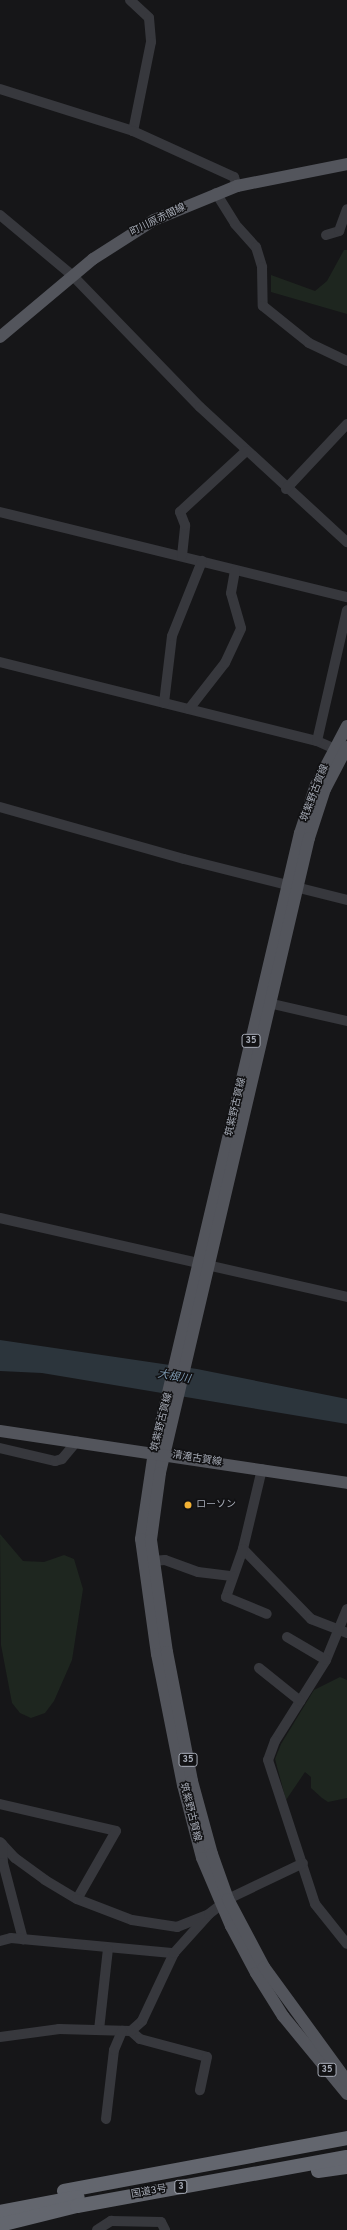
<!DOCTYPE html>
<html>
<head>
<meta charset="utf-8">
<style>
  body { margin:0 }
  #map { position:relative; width:347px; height:2230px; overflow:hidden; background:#161618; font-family:Overpass,"Noto Sans JP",sans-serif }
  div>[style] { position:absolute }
  .green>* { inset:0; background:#1e261f }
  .water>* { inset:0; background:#2c353c }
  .minor>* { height:10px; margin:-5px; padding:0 5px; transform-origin:5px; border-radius:5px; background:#37383d }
  .major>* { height:12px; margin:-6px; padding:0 6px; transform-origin:6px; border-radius:6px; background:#53555c }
  .highway>* { height:14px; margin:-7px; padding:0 7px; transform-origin:7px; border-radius:7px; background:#63666e }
  .dots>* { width:11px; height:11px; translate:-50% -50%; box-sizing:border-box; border:2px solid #111113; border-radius:50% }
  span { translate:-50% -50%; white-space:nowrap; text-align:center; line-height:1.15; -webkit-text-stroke:3px #111113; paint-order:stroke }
  .shield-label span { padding:1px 3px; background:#111113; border:1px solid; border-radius:3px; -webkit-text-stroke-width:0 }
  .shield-label { font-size:9px; color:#a8adb8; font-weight:700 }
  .street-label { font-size:10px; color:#a8adb8 }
  .poi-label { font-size:10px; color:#a8adb8 }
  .left { translate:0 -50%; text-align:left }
  .water-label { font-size:11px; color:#7f9bb3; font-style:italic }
</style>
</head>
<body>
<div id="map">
  <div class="green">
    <i style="clip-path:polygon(344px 250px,347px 250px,347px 314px,271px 292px,271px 275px,315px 291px,327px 281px)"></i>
    <i style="clip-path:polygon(0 1534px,23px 1561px,44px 1562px,64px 1555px,74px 1559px,83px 1589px,72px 1660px,54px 1701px,45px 1713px,31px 1718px,20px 1713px,12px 1703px,1px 1645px)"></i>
    <i style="clip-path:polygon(340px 1677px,347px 1680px,347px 1798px,328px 1802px,322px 1798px,311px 1788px,311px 1777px,305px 1772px,286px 1800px,275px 1759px,281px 1744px,314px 1690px)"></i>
  </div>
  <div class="water">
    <i style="clip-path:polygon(0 1340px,197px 1369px,347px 1399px,347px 1424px,42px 1373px,0 1371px)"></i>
  </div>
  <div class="minor">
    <i style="left:130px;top:0;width:26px;rotate:43deg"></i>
    <i style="left:149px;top:18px;width:24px;rotate:85deg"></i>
    <i style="left:151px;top:42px;width:91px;rotate:101.4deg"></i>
    <i style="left:0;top:89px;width:139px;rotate:17.5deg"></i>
    <i style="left:133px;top:131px;width:111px;rotate:24.5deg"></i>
    <i style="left:234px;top:177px;width:9px;rotate:72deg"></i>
    <i style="left:216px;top:193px;width:36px;rotate:58deg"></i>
    <i style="left:235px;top:224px;width:31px;rotate:48deg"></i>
    <i style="left:256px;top:247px;width:21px;rotate:73deg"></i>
    <i style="left:262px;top:267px;width:39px;rotate:89deg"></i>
    <i style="left:263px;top:306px;width:59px;rotate:38.8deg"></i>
    <i style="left:309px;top:343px;width:42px;rotate:25.3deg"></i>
    <i style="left:0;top:215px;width:95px;rotate:39.9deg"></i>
    <i style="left:73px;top:276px;width:182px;rotate:45.9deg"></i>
    <i style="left:200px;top:407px;width:200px;rotate:42.6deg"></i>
    <i style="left:326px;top:235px;width:14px;rotate:-17deg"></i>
    <i style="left:339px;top:231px;width:23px;rotate:-70deg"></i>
    <i style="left:286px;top:489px;width:89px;rotate:-46.8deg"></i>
    <i style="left:0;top:512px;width:357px;rotate:13.8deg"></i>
    <i style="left:182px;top:556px;width:31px;rotate:-84deg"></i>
    <i style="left:185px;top:525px;width:14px;rotate:-111deg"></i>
    <i style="left:180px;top:512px;width:90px;rotate:-42.7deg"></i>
    <i style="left:0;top:662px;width:327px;rotate:14deg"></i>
    <i style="left:317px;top:741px;width:17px;rotate:24deg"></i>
    <i style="left:164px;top:703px;width:67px;rotate:-83.2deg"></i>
    <i style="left:172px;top:636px;width:81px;rotate:-68.2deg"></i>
    <i style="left:189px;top:709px;width:58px;rotate:-52deg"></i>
    <i style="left:225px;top:663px;width:38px;rotate:-65deg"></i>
    <i style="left:241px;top:628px;width:36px;rotate:-106deg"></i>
    <i style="left:231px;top:593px;width:23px;rotate:-80deg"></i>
    <i style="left:317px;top:741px;width:134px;rotate:-77.1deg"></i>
    <i style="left:0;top:807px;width:191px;rotate:15.8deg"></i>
    <i style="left:184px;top:859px;width:168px;rotate:14.1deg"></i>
    <i style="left:264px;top:1002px;width:85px;rotate:12.9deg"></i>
    <i style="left:0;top:1218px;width:356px;rotate:12.8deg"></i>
    <i style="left:0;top:1448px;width:57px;rotate:13.3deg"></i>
    <i style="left:55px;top:1461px;width:7px;rotate:-16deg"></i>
    <i style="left:62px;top:1459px;width:23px;rotate:-50deg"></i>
    <i style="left:262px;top:1469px;width:82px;rotate:103.4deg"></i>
    <i style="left:243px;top:1549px;width:98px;rotate:45.8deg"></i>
    <i style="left:311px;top:1619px;width:39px;rotate:21deg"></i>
    <i style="left:243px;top:1549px;width:51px;rotate:109.5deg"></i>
    <i style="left:226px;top:1597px;width:44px;rotate:22.5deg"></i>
    <i style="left:152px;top:1561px;width:13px;rotate:-4deg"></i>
    <i style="left:165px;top:1560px;width:35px;rotate:20deg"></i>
    <i style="left:198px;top:1572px;width:34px;rotate:7deg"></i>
    <i style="left:347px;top:1609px;width:55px;rotate:112.4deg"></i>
    <i style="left:326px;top:1660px;width:96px;rotate:122.2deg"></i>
    <i style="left:275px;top:1741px;width:20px;rotate:110deg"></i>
    <i style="left:268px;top:1760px;width:151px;rotate:71.9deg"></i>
    <i style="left:315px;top:1904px;width:51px;rotate:51.3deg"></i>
    <i style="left:287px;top:1637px;width:45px;rotate:30.5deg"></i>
    <i style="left:259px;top:1668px;width:53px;rotate:38.8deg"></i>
    <i style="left:0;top:1804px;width:119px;rotate:13.1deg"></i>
    <i style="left:116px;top:1831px;width:78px;rotate:119.8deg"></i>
    <i style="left:0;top:1842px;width:22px;rotate:47deg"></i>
    <i style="left:15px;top:1858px;width:37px;rotate:36deg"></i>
    <i style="left:45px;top:1880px;width:37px;rotate:31deg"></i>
    <i style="left:77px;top:1899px;width:59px;rotate:20.9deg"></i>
    <i style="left:132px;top:1920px;width:46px;rotate:8.8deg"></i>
    <i style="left:177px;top:1927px;width:32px;rotate:-22deg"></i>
    <i style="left:2px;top:1844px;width:19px;rotate:87deg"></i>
    <i style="left:3px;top:1863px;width:79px;rotate:75.3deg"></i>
    <i style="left:0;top:1941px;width:11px;rotate:-15deg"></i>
    <i style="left:11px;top:1938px;width:164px;rotate:5.3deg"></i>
    <i style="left:99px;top:2030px;width:81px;rotate:-83.7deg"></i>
    <i style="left:131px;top:2031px;width:12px;rotate:42deg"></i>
    <i style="left:140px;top:2039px;width:69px;rotate:15deg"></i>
    <i style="left:207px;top:2057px;width:34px;rotate:102deg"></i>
    <i style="left:0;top:2037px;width:60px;rotate:-7.7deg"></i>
    <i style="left:59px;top:2029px;width:72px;rotate:1.6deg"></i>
    <i style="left:131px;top:2031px;width:15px;rotate:-42deg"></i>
    <i style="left:142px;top:2021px;width:75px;rotate:-64.8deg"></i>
    <i style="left:174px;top:1953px;width:52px;rotate:-48.1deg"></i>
    <i style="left:209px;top:1914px;width:24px;rotate:-38deg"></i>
    <i style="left:228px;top:1899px;width:83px;rotate:-25.6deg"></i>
    <i style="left:106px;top:2119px;width:69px;rotate:-83.4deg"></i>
    <i style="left:114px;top:2050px;width:21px;rotate:-67deg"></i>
    <i style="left:97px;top:2230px;width:17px;rotate:-33deg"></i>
    <i style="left:111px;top:2221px;width:50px;rotate:1.1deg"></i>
    <i style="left:161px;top:2222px;width:9px;rotate:63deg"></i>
  </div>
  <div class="major">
    <i style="left:0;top:337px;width:121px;rotate:-40deg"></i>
    <i style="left:93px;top:259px;width:72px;rotate:-32.6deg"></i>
    <i style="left:154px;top:220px;width:90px;rotate:-22.3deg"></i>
    <i style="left:237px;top:186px;width:112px;rotate:-11.3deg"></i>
    <i style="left:347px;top:726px;width:67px;rotate:117.7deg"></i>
    <i style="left:316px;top:785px;width:51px;rotate:108.4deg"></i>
    <i style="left:300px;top:833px;width:636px;rotate:103.27deg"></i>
    <i style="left:154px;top:1452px;width:88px;rotate:98.5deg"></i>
    <i style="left:141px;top:1539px;width:116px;rotate:82.1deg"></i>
    <i style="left:157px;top:1654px;width:134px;rotate:78.8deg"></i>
    <i style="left:183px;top:1785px;width:75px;rotate:75.4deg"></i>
    <i style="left:202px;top:1858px;width:74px;rotate:66.9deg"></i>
    <i style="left:231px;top:1926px;width:53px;rotate:62deg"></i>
    <i style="left:256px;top:1973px;width:51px;rotate:57.9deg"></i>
    <i style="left:283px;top:2016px;width:101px;rotate:50.6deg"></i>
    <i style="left:347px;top:747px;width:47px;rotate:117.6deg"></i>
    <i style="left:325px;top:789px;width:52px;rotate:108.1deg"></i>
    <i style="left:309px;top:838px;width:652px;rotate:103.21deg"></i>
    <i style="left:160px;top:1473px;width:68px;rotate:97.7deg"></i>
    <i style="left:151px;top:1540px;width:113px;rotate:81.9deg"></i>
    <i style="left:167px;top:1652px;width:131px;rotate:79deg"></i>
    <i style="left:192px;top:1781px;width:76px;rotate:74.7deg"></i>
    <i style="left:212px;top:1854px;width:48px;rotate:70.4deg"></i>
    <i style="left:228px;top:1899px;width:77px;rotate:62.1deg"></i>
    <i style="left:264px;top:1967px;width:141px;rotate:53.9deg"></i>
    <i style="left:0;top:1431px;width:351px;rotate:8.5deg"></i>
  </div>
  <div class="highway">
    <i style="left:318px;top:2171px;width:29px;rotate:-8deg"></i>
    <i style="left:64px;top:2191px;width:288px;rotate:-10.6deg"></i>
    <i style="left:0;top:2212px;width:79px;rotate:-10.9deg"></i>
    <i style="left:0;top:2225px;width:79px;rotate:-13.9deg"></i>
    <i style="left:77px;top:2206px;width:274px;rotate:-10.3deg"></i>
  </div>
  <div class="dots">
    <i style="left:188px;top:1505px;background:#f2b134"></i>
  </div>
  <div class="shield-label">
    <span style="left:251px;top:1041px">35</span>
    <span style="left:188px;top:1760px">35</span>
    <span style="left:327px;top:2070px">35</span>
    <span style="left:181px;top:2187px">3</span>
  </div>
  <div class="street-label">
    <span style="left:158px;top:220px;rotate:-26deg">町川原赤間線</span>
    <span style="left:315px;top:793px;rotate:-69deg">筑紫野古賀線</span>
    <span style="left:236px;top:1107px;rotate:-77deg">筑紫野古賀線</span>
    <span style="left:162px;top:1422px;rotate:-76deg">筑紫野古賀線</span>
    <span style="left:197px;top:1459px;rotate:9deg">清滝古賀線</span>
    <span style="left:190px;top:1812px;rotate:76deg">筑紫野古賀線</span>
    <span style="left:149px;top:2192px;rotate:-10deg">国道3号</span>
  </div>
  <div class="poi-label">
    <span class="left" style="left:196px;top:1505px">ローソン</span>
  </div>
  <div class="water-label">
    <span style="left:174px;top:1377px;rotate:10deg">大根川</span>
  </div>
</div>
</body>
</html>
